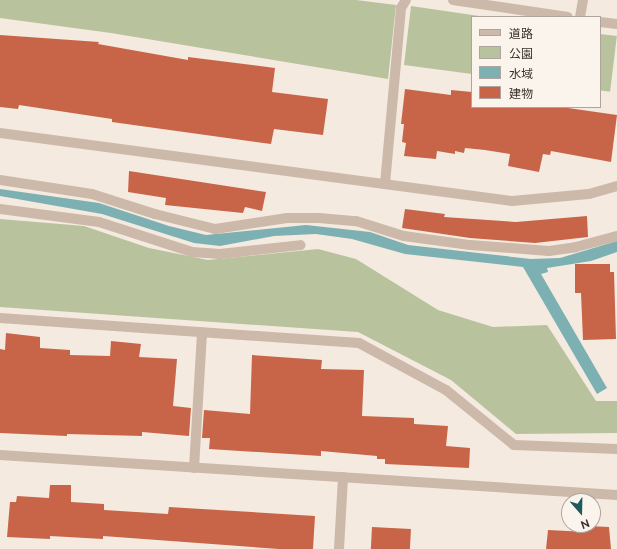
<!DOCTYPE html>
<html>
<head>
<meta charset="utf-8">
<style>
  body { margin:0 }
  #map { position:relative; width:617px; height:549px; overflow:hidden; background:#f4eadf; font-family:Raleway,"Noto Sans JP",sans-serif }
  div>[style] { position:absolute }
  .green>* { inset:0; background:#b8c39e; transform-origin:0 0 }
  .water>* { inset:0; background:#7db0b2 }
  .building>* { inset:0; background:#c86548; transform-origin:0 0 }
  .minor>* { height:10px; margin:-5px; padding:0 5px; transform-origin:5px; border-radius:5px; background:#ccb9aa }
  span { translate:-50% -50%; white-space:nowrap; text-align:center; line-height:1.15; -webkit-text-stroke:3px #fbf4ec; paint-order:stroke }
  .legend { position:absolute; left:471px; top:16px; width:130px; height:92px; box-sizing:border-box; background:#fbf4ec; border:1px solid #aea59e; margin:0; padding:5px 7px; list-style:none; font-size:12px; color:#3a2f2a }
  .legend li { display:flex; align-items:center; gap:8px; height:20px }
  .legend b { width:20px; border:1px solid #aea59e }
  .north { position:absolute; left:561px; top:493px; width:40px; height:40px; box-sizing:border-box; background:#fbf4ec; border:1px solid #aea59e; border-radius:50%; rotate:160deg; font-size:11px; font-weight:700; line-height:16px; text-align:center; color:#3a2f2a }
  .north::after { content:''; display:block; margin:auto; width:14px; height:18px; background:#1e5a5d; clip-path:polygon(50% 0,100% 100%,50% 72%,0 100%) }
</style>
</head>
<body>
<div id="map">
  <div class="green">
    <i style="clip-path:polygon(0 0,356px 0,396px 5px,388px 79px,111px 33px,0 18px)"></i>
    <i style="clip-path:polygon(411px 6px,486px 17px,472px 17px,472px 74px,404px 65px)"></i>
    <i style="left:600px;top:34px;width:17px;height:56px;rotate:7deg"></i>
    <i style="clip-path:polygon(0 219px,84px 226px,149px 248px,208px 260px,318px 249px,356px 259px,438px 310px,493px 327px,547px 325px,596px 401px,617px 401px,617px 433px,516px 434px,451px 380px,358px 332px,0 307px)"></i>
  </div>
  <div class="water">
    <i style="clip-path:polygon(0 189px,99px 203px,169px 226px,206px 235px,306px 225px,370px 232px,408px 245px,531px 259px,560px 258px,617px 241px,617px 252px,591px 261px,547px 268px,548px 272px,541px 274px,607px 388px,597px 394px,523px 267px,405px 254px,352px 239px,316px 234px,274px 236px,220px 246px,194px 243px,102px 214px,0 196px)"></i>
  </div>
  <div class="building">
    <i style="clip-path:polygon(0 35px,99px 42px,98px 44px,188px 60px,188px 57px,275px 68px,272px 92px,328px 99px,323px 135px,274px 129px,271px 144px,112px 122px,112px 119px,19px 105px,18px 109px,0 107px)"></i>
    <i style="clip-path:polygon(405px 89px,451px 95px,451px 90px,472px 92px,472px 107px,561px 107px,617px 115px,611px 162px,551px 151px,550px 155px,543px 154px,539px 172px,508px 166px,510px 154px,485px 150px,465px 148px,464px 153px,455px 151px,455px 154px,437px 151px,436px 159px,404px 156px,406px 143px,402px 142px,404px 124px,401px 124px)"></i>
    <i style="clip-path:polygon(129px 171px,266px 192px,262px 211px,245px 207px,243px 213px,165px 205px,166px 198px,128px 192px)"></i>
    <i style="clip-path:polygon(405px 209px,445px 214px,444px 217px,516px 222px,587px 216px,588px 237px,535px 243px,470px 238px,402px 228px)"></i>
    <i style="clip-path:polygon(575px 264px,610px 264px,610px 272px,614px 272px,616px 339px,583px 340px,581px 293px,575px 293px)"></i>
    <i style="clip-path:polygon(6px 333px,40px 337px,40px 348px,70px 350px,70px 355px,110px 356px,111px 341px,141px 344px,139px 357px,177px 359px,173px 406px,191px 408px,189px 436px,142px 432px,142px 436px,67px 434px,67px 436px,0 433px,0 349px,5px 350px)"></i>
    <i style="clip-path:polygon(252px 355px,322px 360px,321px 369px,364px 370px,362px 416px,414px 418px,414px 424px,448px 426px,446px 446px,470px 448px,469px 468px,385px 464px,385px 459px,377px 459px,377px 456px,321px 451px,321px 456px,209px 449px,210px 438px,202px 438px,204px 410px,250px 414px)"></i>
    <i style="clip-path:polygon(50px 485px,71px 485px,71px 502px,104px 504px,104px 510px,168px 514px,169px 507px,315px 516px,313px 549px,279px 549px,103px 536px,103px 539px,50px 536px,50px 539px,7px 537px,10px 502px,16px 502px,17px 496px,49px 498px)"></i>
    <i style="clip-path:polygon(588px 526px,609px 527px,611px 549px,546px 549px,548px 530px,587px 532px)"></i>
    <i style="left:372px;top:527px;width:39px;height:22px;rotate:3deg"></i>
  </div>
  <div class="minor">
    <i style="left:453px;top:0;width:116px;rotate:8.4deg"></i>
    <i style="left:580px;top:17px;width:17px;rotate:-80deg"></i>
    <i style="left:600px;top:22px;width:17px;rotate:7deg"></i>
    <i style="left:0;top:133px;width:516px;rotate:7.57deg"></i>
    <i style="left:512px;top:201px;width:77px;rotate:-5.2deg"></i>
    <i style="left:589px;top:194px;width:29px;rotate:-16deg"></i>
    <i style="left:0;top:180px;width:93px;rotate:8.7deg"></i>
    <i style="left:92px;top:194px;width:66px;rotate:17.6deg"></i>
    <i style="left:155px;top:214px;width:62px;rotate:14deg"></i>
    <i style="left:215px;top:229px;width:73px;rotate:-8.7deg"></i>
    <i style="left:287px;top:218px;width:32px"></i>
    <i style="left:319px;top:218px;width:37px;rotate:5deg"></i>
    <i style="left:356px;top:221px;width:50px;rotate:17.4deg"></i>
    <i style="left:404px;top:236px;width:67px;rotate:7.8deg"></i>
    <i style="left:470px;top:245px;width:79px;rotate:4.3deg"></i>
    <i style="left:549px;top:251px;width:27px;rotate:-8deg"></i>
    <i style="left:576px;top:247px;width:42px;rotate:-15deg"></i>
    <i style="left:385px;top:184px;width:177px;rotate:-84.8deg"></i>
    <i style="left:401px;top:8px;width:9px;rotate:-58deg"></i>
    <i style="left:0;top:209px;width:100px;rotate:7.5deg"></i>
    <i style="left:99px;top:222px;width:98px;rotate:17.9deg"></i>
    <i style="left:192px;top:252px;width:28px;rotate:4deg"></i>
    <i style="left:220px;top:254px;width:81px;rotate:-6.3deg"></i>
    <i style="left:0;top:318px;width:360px;rotate:4deg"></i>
    <i style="left:359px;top:343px;width:99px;rotate:28.4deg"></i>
    <i style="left:446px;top:390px;width:87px;rotate:39deg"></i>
    <i style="left:514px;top:445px;width:103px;rotate:2.2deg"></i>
    <i style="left:0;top:455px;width:618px;rotate:3.71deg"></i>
    <i style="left:194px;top:468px;width:136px;rotate:-86.6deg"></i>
    <i style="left:339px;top:549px;width:72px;rotate:-86.8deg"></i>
  </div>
  <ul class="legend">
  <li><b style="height:5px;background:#ccb9aa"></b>道路</li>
  <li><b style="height:11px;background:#b8c39e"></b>公園</li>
  <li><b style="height:11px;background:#7db0b2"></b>水域</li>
  <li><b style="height:11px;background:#c86548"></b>建物</li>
  </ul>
  <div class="north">N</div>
</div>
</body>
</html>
